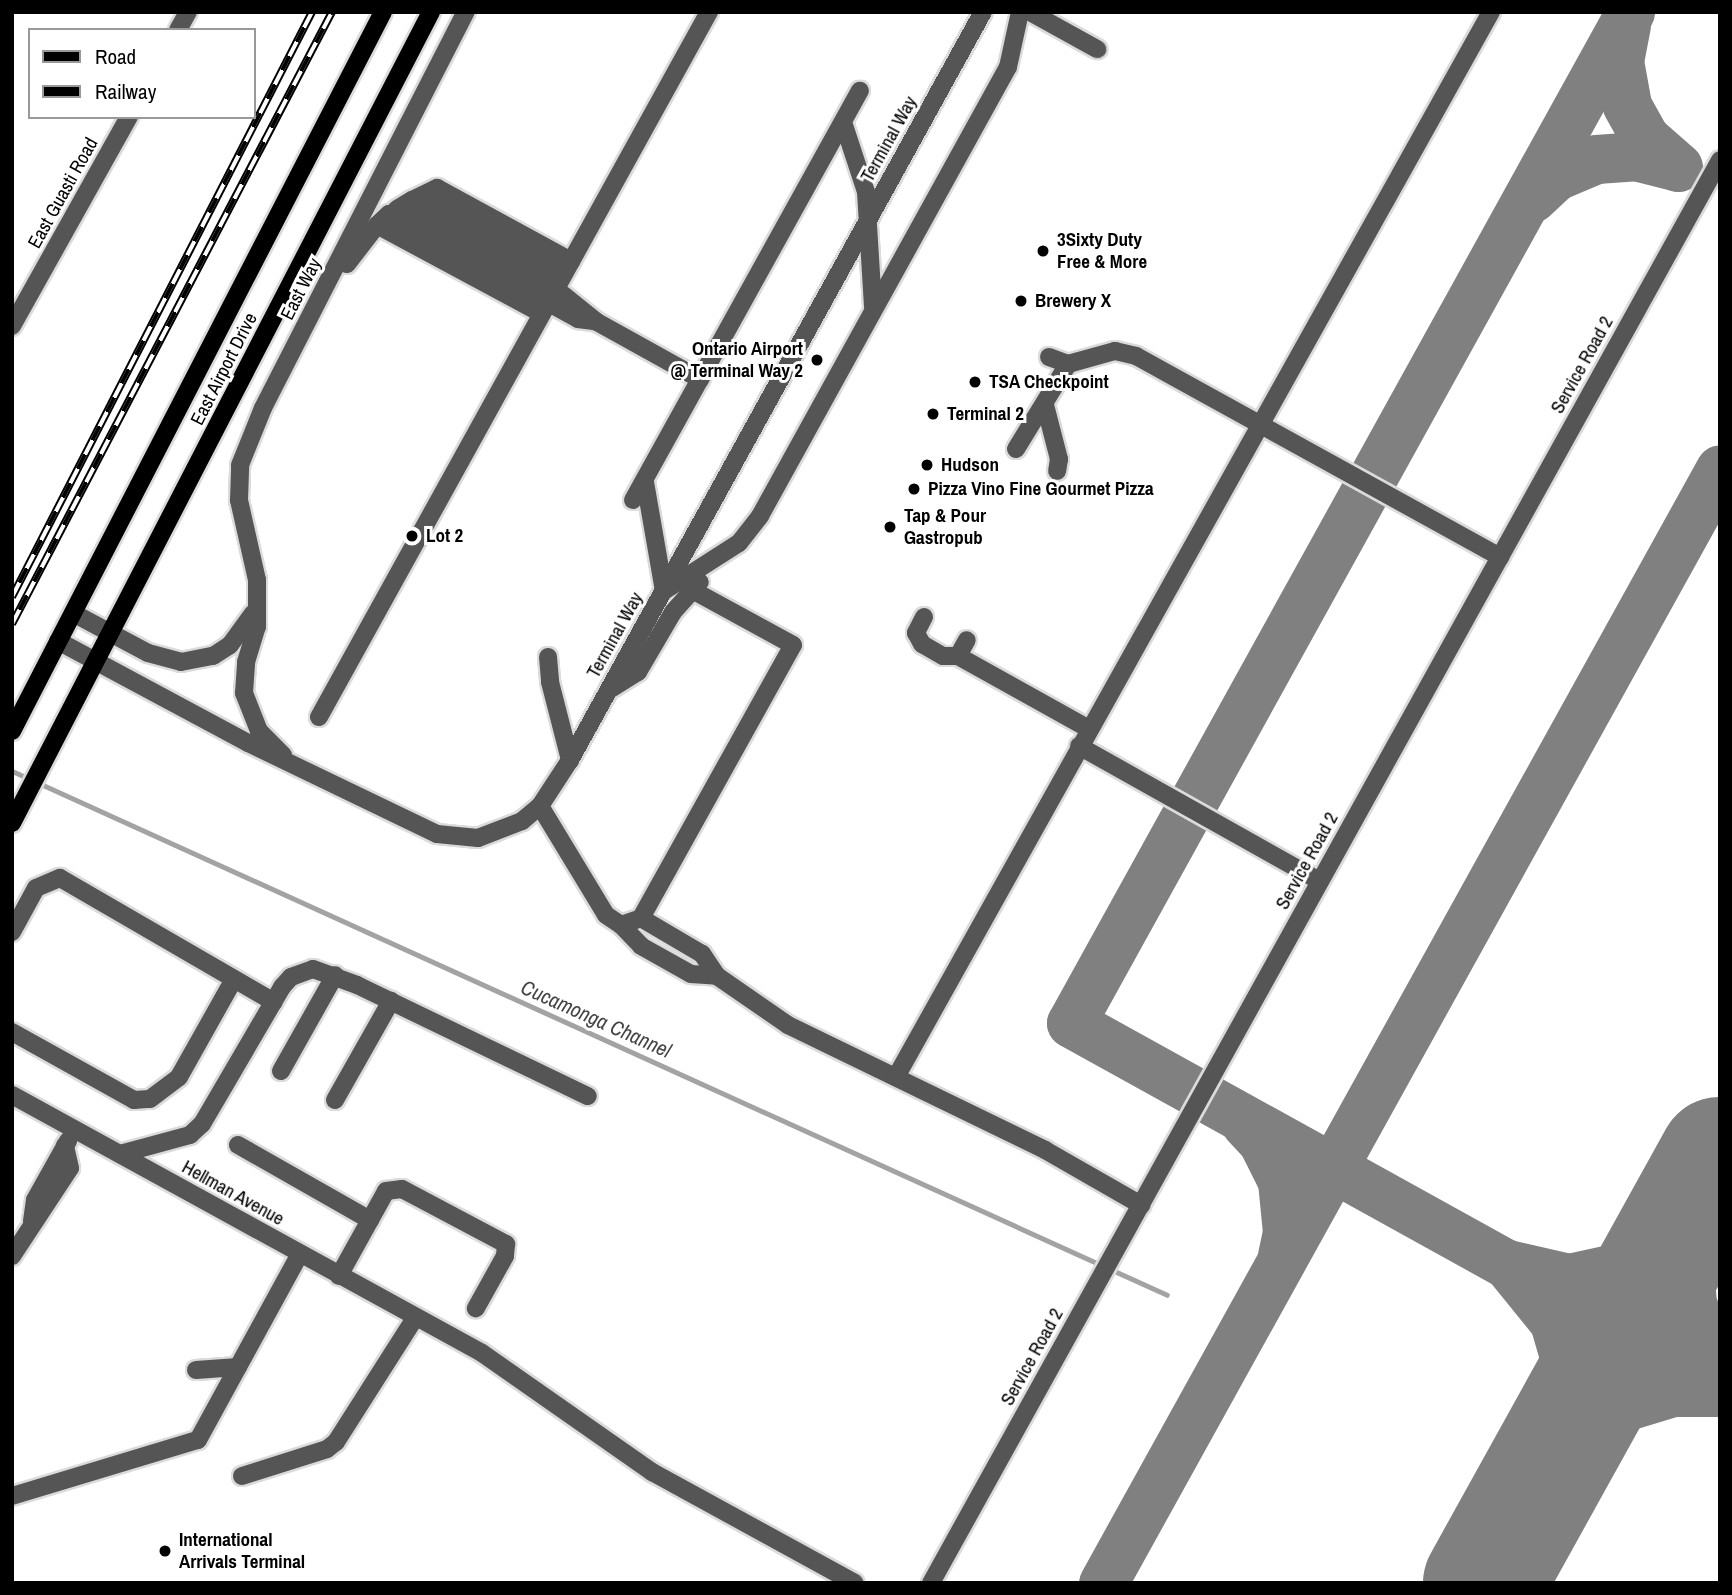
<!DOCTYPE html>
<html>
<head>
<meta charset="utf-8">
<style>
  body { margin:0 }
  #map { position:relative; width:1732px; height:1595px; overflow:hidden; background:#fff; font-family:"Archivo Narrow",sans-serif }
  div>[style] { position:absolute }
  .stream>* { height:5px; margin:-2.5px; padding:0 2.5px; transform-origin:2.5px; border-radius:2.5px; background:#a3a3a3 }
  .taxiway>* { height:49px; margin:-24.5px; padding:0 24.5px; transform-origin:24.5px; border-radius:24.5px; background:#808080 }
  .runway>* { height:122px; margin:-61px; padding:0 61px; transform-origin:61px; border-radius:61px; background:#808080 }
  .roads { filter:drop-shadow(2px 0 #dbdbdb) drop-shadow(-2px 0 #dbdbdb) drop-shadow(0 2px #dbdbdb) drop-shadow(0 -2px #dbdbdb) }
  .minor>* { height:18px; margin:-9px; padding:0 9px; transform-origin:9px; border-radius:9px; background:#555 }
  .major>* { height:18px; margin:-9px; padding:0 9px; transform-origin:9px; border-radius:9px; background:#000 }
  .rail>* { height:8px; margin-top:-4px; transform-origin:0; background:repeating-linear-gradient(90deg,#fff 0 16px,#000 0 32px); box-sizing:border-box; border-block:2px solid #000 }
  .dots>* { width:19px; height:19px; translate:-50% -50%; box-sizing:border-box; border:4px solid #fff; border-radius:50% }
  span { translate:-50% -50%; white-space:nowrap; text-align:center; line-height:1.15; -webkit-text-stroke:6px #fff; paint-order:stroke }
  .street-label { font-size:19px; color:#000 }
  .poi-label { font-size:19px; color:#000; font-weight:700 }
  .left { translate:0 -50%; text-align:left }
  .right { translate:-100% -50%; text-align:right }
  .water-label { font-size:21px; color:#444; font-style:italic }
  .frame { position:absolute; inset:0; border:14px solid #000; pointer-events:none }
  .legend { position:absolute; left:28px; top:28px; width:228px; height:91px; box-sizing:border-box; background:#fff; border:2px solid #999; margin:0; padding:9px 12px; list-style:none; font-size:21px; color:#000 }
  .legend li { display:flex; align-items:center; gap:14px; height:35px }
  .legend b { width:35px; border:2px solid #999 }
</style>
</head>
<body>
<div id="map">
  <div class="stream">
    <i style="left:12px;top:771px;width:1268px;rotate:24.4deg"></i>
  </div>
  <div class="taxiway">
    <i style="left:1630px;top:12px;width:1155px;rotate:118.94deg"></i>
    <i style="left:1071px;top:1023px;width:742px;rotate:28.95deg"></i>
    <i style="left:1532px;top:198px;width:33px;rotate:-43deg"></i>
    <i style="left:1556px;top:176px;width:43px;rotate:-23deg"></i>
    <i style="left:1596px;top:159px;width:39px;rotate:-4deg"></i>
    <i style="left:1635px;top:156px;width:44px;rotate:14.3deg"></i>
    <i style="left:1678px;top:167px;width:44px;rotate:-138.7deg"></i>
    <i style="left:1645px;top:138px;width:38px;rotate:-119deg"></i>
    <i style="left:1627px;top:105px;width:45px;rotate:-100.3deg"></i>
    <i style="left:1619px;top:61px;width:36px;rotate:-79deg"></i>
    <i style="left:1245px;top:1123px;width:25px;rotate:47deg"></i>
    <i style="left:1262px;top:1141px;width:45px;rotate:63.4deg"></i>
    <i style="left:1282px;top:1181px;width:51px;rotate:84.4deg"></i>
    <i style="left:1287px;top:1232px;width:24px;rotate:102deg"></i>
    <i style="left:1720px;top:1153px;width:39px;rotate:116deg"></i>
    <i style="left:1703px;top:1188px;width:67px;rotate:103deg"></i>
    <i style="left:1688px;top:1253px;width:51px;rotate:85.5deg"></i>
    <i style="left:1692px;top:1304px;width:66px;rotate:65deg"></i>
    <i style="left:1550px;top:1467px;width:45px;rotate:-45.9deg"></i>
    <i style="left:1581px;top:1435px;width:47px;rotate:-34.7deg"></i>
    <i style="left:1620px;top:1408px;width:55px;rotate:-16.8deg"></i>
    <i style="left:1673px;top:1392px;width:47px"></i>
    <i style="left:1546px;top:1471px;width:71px;rotate:-72.1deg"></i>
    <i style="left:1568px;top:1403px;width:29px;rotate:-88deg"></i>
    <i style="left:1569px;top:1374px;width:54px;rotate:-106.1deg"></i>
    <i style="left:1554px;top:1322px;width:75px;rotate:-129deg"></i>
    <i style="left:1507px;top:1264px;width:64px;rotate:12.7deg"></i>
    <i style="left:1569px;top:1278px;width:47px;rotate:-12.3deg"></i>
    <i style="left:1615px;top:1268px;width:52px;rotate:-31.5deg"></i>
    <i style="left:1659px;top:1241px;width:69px;rotate:-50.3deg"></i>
    <i style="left:1103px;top:1583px;width:1273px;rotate:-61.02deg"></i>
  </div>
  <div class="runway">
    <i style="left:1484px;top:1583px;width:486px;rotate:-61deg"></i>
  </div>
  <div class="roads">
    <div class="minor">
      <i style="left:1030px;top:12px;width:77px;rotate:28.9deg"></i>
      <i style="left:178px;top:30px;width:21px;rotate:-61deg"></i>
      <i style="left:843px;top:122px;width:74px;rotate:71.8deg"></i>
      <i style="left:866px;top:192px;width:115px;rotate:86.5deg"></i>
      <i style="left:412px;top:200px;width:28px;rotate:-26deg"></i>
      <i style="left:437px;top:188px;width:153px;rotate:28.6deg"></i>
      <i style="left:397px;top:209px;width:17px;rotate:-31deg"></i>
      <i style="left:412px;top:200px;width:15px"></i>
      <i style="left:427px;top:200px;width:155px;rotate:28.9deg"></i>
      <i style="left:380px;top:224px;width:16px;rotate:-11deg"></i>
      <i style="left:396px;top:221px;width:12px;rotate:20deg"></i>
      <i style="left:407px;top:225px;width:195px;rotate:28.8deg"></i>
      <i style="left:578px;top:319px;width:14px;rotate:8deg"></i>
      <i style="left:377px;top:225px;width:187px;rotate:28.3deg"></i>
      <i style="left:347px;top:264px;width:49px;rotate:-52.4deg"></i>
      <i style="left:377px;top:225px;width:16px;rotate:-43deg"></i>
      <i style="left:389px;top:214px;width:21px;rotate:-14deg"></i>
      <i style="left:409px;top:209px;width:167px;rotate:28.6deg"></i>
      <i style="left:556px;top:289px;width:53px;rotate:38.8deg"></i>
      <i style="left:597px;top:322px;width:118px;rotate:29deg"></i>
      <i style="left:12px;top:326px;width:240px;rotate:-60.8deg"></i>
      <i style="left:1049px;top:357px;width:20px;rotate:20deg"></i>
      <i style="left:1068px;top:364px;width:49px;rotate:-15.5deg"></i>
      <i style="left:1115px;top:351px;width:22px;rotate:13deg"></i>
      <i style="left:1136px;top:356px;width:416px;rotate:28.9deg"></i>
      <i style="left:1045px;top:405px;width:56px;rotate:75.5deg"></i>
      <i style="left:1059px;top:459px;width:12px;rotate:99deg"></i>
      <i style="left:1016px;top:449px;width:100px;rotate:-58.5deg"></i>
      <i style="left:645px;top:482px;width:111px;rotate:80.1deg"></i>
      <i style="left:633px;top:500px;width:468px;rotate:-61deg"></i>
      <i style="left:667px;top:589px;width:85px;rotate:-32.6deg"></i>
      <i style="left:739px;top:543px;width:34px;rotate:-52deg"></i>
      <i style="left:760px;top:516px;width:513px;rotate:-61.09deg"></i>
      <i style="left:1008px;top:67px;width:56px;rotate:-77.7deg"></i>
      <i style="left:73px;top:613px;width:85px;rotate:28.1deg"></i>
      <i style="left:148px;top:653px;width:34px;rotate:15deg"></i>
      <i style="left:181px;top:662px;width:33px;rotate:-11deg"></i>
      <i style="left:213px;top:656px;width:20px;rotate:-33deg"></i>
      <i style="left:230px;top:645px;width:39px;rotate:-54deg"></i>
      <i style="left:924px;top:617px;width:18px;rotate:117deg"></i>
      <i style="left:916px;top:633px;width:13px;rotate:61deg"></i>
      <i style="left:922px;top:644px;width:24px;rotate:30deg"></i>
      <i style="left:943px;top:656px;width:15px"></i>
      <i style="left:958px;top:656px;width:18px;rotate:-61deg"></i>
      <i style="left:58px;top:641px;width:216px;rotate:28.2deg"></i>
      <i style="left:248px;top:743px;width:210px;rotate:25.7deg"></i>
      <i style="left:437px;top:834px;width:41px;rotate:5.6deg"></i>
      <i style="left:478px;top:838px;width:47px;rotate:-21.1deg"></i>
      <i style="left:522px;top:821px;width:23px;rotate:-40deg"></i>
      <i style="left:540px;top:806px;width:55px;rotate:-56.9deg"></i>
      <i style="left:570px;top:760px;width:854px;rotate:-61.1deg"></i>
      <i style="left:958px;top:656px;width:150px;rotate:29.1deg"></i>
      <i style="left:548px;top:657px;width:25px;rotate:85deg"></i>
      <i style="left:550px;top:682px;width:81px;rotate:75.6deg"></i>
      <i style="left:612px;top:688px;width:31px;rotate:-32deg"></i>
      <i style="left:638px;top:672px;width:69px;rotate:-59.7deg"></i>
      <i style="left:673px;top:612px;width:40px;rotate:-48deg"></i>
      <i style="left:319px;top:717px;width:806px;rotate:-61.05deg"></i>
      <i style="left:1079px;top:746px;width:276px;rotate:29.3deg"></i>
      <i style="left:283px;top:755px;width:34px;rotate:-135deg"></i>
      <i style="left:259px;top:731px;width:41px;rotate:-111.5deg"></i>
      <i style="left:244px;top:693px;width:31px;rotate:-86deg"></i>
      <i style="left:246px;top:662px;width:37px;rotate:-73deg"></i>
      <i style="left:257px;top:627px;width:47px;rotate:-90deg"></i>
      <i style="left:257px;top:580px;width:82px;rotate:-102.7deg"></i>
      <i style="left:239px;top:500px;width:35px;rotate:-88deg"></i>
      <i style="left:240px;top:465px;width:61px;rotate:-68deg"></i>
      <i style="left:263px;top:408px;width:445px;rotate:-62.9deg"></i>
      <i style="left:540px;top:806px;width:127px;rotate:58.8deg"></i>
      <i style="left:606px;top:915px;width:18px;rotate:34deg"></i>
      <i style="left:621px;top:925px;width:21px;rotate:-19deg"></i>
      <i style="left:641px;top:918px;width:312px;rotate:-60.9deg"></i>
      <i style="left:793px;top:645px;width:115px;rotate:-151.4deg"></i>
      <i style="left:621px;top:925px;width:29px;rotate:46deg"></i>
      <i style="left:641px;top:946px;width:57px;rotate:29.2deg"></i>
      <i style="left:691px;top:974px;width:26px;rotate:4deg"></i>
      <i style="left:717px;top:976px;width:27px;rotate:-124deg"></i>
      <i style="left:702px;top:954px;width:71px;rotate:-149.5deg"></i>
      <i style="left:12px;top:932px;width:50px;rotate:-61.4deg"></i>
      <i style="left:36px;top:888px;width:26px;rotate:-23deg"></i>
      <i style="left:60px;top:878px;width:247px;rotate:30.1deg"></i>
      <i style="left:717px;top:976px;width:86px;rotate:34.6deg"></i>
      <i style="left:788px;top:1025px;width:286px;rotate:25.9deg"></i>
      <i style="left:1045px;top:1150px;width:111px;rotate:29.8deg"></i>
      <i style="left:12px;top:1032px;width:140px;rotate:29.1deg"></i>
      <i style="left:134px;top:1100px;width:16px;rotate:-4deg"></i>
      <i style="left:150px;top:1099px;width:36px;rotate:-37deg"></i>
      <i style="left:179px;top:1077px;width:112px;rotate:-60.7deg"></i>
      <i style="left:281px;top:1071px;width:110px;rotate:-60.6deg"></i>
      <i style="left:896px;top:1077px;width:1220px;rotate:-60.81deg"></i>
      <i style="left:12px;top:1095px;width:536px;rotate:28.76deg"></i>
      <i style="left:482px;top:1353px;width:208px;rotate:35deg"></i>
      <i style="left:652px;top:1472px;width:231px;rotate:28.7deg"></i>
      <i style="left:335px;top:1100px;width:114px;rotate:-60.5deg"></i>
      <i style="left:238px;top:1145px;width:152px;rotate:29.6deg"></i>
      <i style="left:370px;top:1220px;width:64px;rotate:119deg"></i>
      <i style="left:120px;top:1154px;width:73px;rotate:-15.2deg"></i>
      <i style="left:190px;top:1135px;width:16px;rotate:-43deg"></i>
      <i style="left:202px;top:1124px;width:159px;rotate:-59.7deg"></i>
      <i style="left:282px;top:987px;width:13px;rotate:-48deg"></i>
      <i style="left:291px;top:977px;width:23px;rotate:-20deg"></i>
      <i style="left:313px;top:969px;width:47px;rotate:20deg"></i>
      <i style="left:357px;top:985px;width:256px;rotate:25.7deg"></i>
      <i style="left:370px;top:1220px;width:33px;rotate:-61deg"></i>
      <i style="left:386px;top:1191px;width:16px;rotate:-7deg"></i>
      <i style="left:402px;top:1189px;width:118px;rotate:27.9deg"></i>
      <i style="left:506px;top:1244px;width:12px;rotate:95deg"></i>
      <i style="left:505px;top:1256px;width:60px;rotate:119.1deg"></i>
      <i style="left:32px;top:1221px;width:21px;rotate:-82deg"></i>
      <i style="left:35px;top:1200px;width:68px;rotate:-60.8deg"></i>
      <i style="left:12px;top:1256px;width:105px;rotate:-56.6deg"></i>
      <i style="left:70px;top:1168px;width:23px;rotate:-103deg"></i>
      <i style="left:196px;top:1370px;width:42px;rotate:-4.1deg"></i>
      <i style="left:242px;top:1476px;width:89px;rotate:-17.6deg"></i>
      <i style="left:327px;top:1449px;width:11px;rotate:-38deg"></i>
      <i style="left:336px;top:1442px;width:147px;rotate:-57.5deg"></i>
      <i style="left:12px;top:1496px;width:194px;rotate:-16.8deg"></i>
      <i style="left:198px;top:1440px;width:212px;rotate:-61.3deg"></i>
      <i style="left:931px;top:1583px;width:1627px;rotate:-60.99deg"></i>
    </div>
    <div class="major">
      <i style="left:12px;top:731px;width:809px;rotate:-62.71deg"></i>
      <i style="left:12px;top:823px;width:913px;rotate:-62.68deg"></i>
    </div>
  </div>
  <div class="rail">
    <i style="left:12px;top:597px;width:657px;rotate:-62.85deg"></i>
    <i style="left:12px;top:624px;width:691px;rotate:-62.4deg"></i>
  </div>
  <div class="dots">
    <i style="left:1043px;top:251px;background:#000"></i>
    <i style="left:1021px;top:301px;background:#000"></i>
    <i style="left:817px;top:360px;background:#000"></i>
    <i style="left:975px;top:382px;background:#000"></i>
    <i style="left:933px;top:414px;background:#000"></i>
    <i style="left:927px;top:465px;background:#000"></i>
    <i style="left:914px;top:489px;background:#000"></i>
    <i style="left:890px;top:527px;background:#000"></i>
    <i style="left:412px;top:536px;background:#000"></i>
    <i style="left:165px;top:1551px;background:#000"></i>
  </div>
  <div class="street-label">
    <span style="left:889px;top:139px;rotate:-61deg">Terminal Way</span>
    <span style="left:63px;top:193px;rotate:-61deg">East Guasti Road</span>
    <span style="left:301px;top:289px;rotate:-63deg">East Way</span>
    <span style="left:1582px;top:365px;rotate:-61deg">Service Road 2</span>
    <span style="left:224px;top:369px;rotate:-63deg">East Airport Drive</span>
    <span style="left:615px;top:635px;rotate:-61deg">Terminal Way</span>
    <span style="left:1307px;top:861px;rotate:-61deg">Service Road 2</span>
    <span style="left:233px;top:1193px;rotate:29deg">Hellman Avenue</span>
    <span style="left:1032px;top:1357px;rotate:-61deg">Service Road 2</span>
  </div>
  <div class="poi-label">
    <span class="left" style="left:1057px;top:251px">3Sixty Duty<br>Free &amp; More</span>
    <span class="left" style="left:1035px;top:301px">Brewery X</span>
    <span class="right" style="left:803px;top:360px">Ontario Airport<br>@ Terminal Way 2</span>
    <span class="left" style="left:989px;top:382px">TSA Checkpoint</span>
    <span class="left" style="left:947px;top:414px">Terminal 2</span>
    <span class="left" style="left:941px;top:465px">Hudson</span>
    <span class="left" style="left:928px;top:489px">Pizza Vino Fine Gourmet Pizza</span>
    <span class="left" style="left:904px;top:527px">Tap &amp; Pour<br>Gastropub</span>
    <span class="left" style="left:426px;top:536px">Lot 2</span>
    <span class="left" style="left:179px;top:1551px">International<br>Arrivals Terminal</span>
  </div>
  <div class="water-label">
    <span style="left:596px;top:1019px;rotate:24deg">Cucamonga Channel</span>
  </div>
  <div class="frame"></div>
  <ul class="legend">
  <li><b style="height:9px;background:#000"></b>Road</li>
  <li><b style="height:9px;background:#000"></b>Railway</li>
  </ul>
</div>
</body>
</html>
